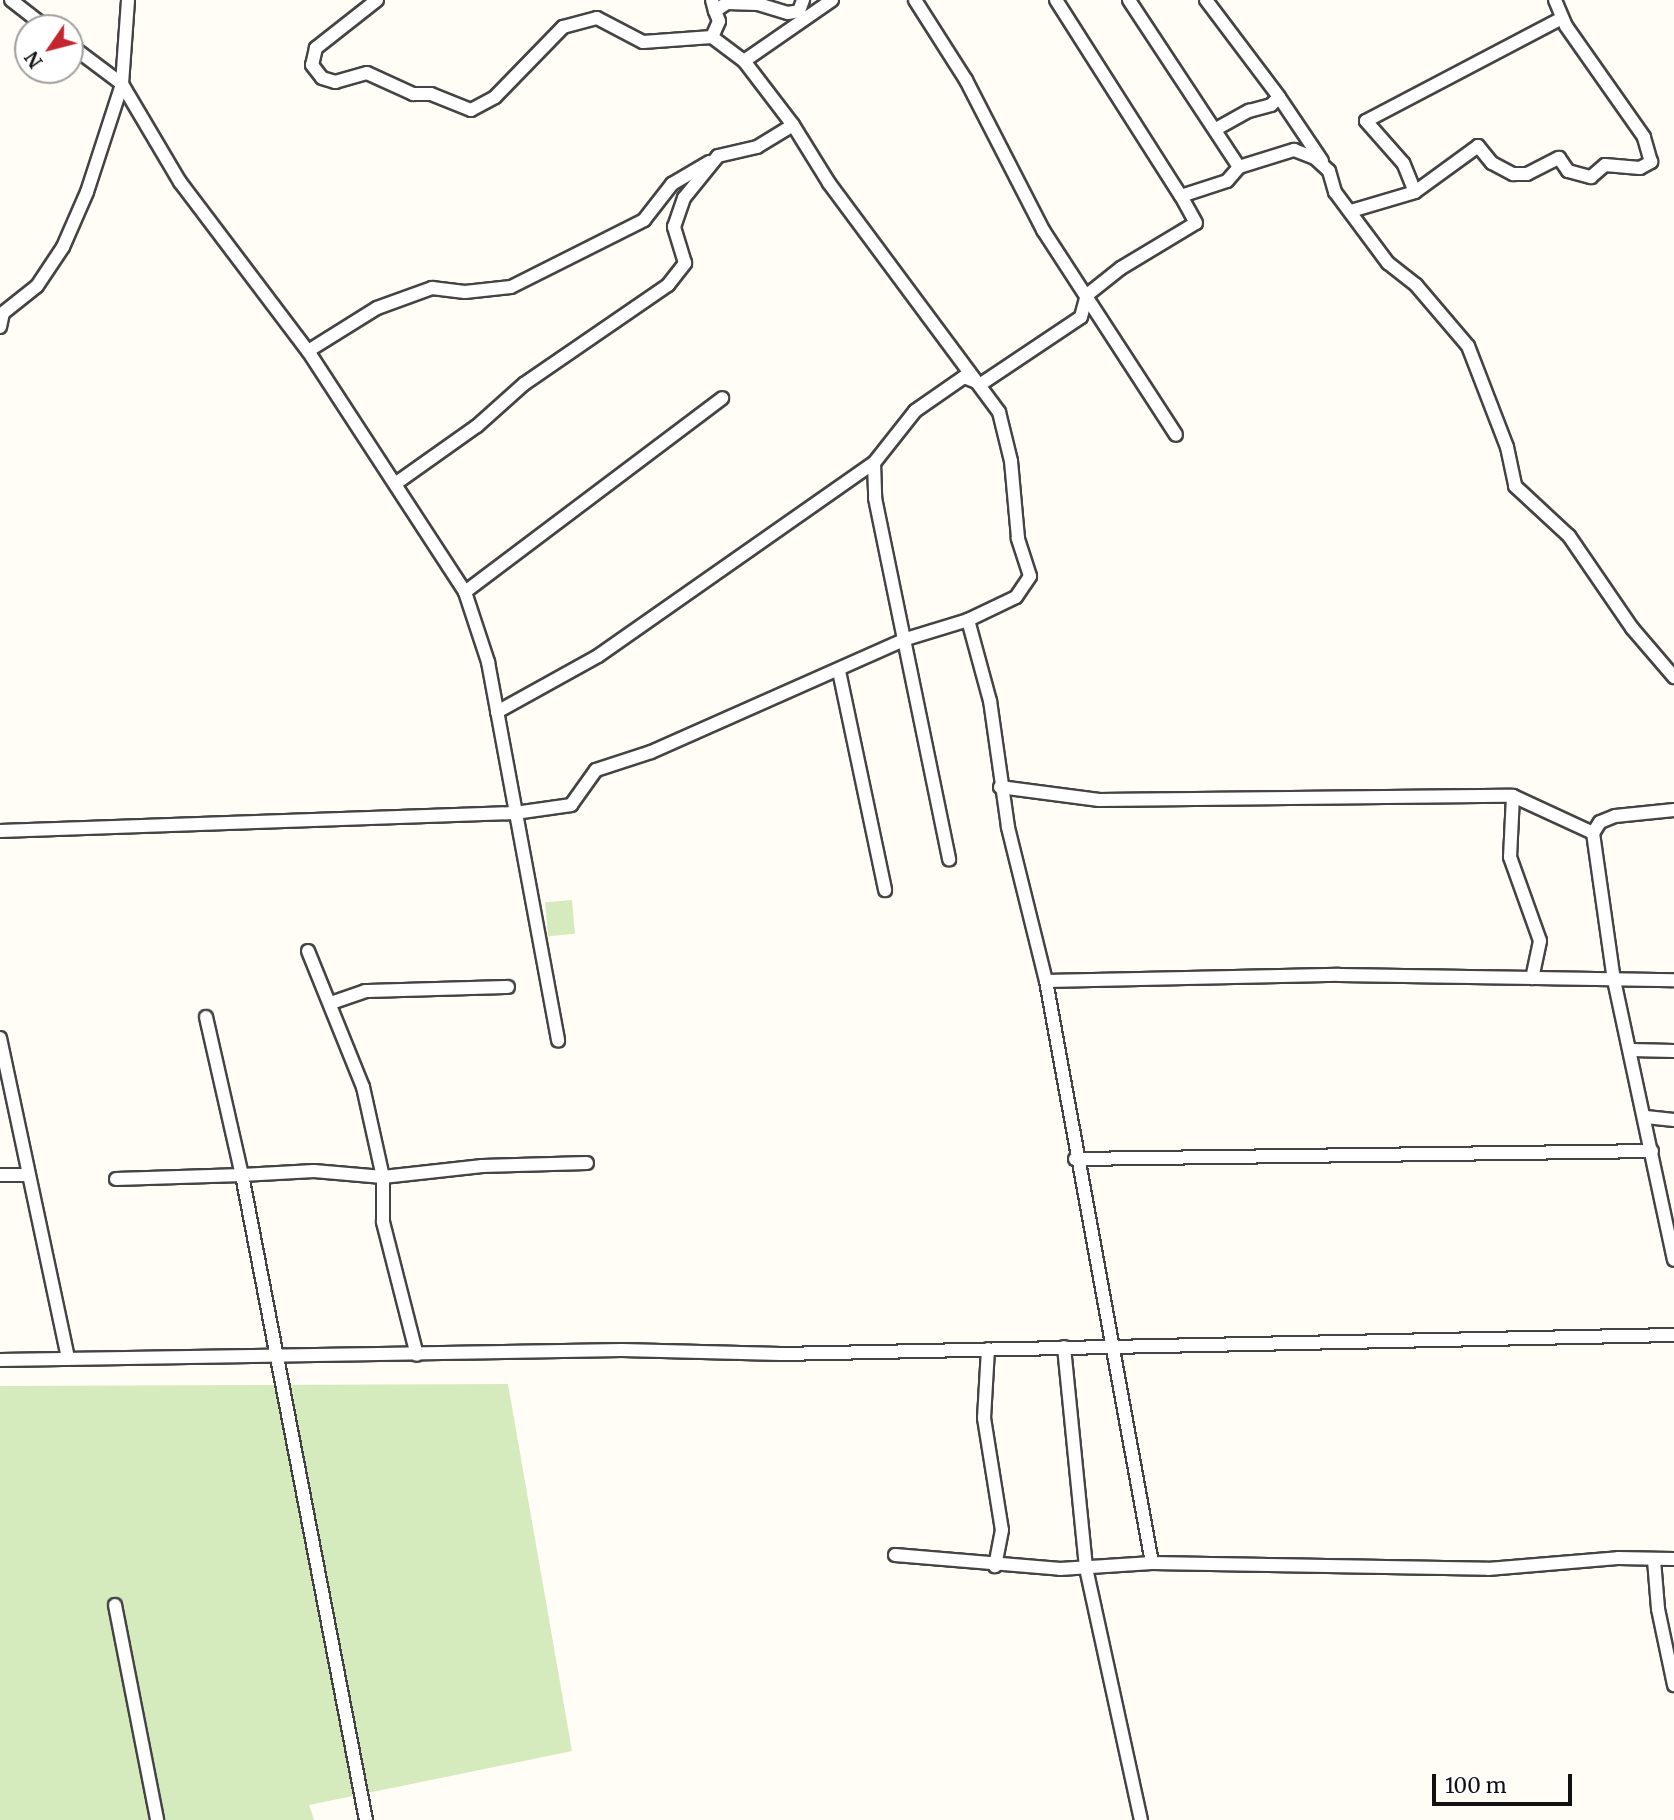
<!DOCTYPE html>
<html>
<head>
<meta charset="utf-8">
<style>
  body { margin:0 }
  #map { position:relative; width:1674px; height:1820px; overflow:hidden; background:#fffdf5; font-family:Merriweather,serif }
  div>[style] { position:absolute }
  .green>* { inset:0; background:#d5ebbd; transform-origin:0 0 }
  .roads { filter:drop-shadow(2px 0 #444) drop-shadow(-2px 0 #444) drop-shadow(0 2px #444) drop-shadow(0 -2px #444) }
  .minor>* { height:12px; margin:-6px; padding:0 6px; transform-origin:6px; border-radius:6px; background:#fff }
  span { translate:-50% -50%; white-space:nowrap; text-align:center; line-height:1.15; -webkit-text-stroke:7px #fff; paint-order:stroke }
  .north { position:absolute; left:14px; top:14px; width:70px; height:70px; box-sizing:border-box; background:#fff; border:2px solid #a0a0a0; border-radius:50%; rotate:235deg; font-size:19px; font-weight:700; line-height:28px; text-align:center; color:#111 }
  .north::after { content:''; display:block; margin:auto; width:24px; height:32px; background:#c4262e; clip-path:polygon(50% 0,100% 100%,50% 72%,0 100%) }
  .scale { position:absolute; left:1432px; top:1774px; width:140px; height:32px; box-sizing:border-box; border:4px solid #111; border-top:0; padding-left:9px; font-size:21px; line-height:24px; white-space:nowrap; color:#111; -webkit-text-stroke:5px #fff; paint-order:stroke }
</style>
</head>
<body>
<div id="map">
  <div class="green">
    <i style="left:572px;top:900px;width:34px;height:27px;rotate:85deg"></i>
    <i style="clip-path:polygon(508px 1384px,572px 1751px,309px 1805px,314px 1820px,0 1820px,0 1386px)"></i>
  </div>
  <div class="roads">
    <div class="minor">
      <i style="left:11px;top:0;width:46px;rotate:37.9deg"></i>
      <i style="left:377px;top:0;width:78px;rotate:141.8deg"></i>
      <i style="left:316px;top:48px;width:17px;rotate:103deg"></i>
      <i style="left:312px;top:65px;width:16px;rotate:52deg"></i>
      <i style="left:322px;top:78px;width:14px;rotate:17deg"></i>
      <i style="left:335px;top:82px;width:33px;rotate:-16deg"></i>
      <i style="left:367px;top:73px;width:51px;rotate:24.5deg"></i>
      <i style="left:413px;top:94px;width:18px"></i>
      <i style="left:431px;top:94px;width:43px;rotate:21.8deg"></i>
      <i style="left:471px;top:110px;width:27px;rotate:-28deg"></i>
      <i style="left:495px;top:97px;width:98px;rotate:-45.8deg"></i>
      <i style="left:563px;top:27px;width:35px;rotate:-15deg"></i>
      <i style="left:597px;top:18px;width:52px;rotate:27.6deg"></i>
      <i style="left:643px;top:42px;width:69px;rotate:-4.1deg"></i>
      <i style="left:712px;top:37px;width:40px;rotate:37deg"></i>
      <i style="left:712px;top:0;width:11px;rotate:75deg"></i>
      <i style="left:715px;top:11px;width:14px;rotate:-34deg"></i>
      <i style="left:727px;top:3px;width:31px;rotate:2deg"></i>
      <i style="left:758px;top:4px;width:31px;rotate:17deg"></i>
      <i style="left:788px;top:13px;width:11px;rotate:-10deg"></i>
      <i style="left:799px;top:11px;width:12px;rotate:-70deg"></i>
      <i style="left:915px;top:0;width:95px;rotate:57.5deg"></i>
      <i style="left:966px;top:80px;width:169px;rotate:62.8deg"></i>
      <i style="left:1043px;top:230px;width:244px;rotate:57deg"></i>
      <i style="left:1056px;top:0;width:232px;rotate:57.5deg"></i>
      <i style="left:1206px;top:0;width:121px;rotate:53deg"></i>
      <i style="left:712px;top:37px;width:17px;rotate:-66deg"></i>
      <i style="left:719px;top:21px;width:11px;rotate:-112deg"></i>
      <i style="left:70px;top:45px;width:65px;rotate:36.9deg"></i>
      <i style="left:122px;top:84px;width:114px;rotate:59.4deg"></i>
      <i style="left:180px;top:182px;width:212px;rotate:52.9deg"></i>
      <i style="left:308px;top:351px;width:288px;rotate:56.9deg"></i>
      <i style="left:465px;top:592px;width:74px;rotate:71.8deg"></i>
      <i style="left:488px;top:662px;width:385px;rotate:79.5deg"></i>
      <i style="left:1216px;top:129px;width:38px;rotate:-29deg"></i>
      <i style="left:1249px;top:111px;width:23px;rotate:-15deg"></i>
      <i style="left:1271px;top:105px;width:11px;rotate:-45deg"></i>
      <i style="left:1279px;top:97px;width:77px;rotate:56.1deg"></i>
      <i style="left:1239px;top:167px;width:58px;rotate:-17.2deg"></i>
      <i style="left:1294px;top:150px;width:22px;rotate:21deg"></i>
      <i style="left:1315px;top:158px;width:19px;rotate:43deg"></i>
      <i style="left:1329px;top:171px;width:22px;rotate:74deg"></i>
      <i style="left:1335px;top:192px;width:89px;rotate:53.3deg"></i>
      <i style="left:1388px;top:263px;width:36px;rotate:38deg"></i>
      <i style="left:1416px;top:285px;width:80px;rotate:49.6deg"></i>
      <i style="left:1468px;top:346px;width:108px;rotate:68.9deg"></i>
      <i style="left:1507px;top:447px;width:40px;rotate:78deg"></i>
      <i style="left:1515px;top:486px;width:74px;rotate:42.8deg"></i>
      <i style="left:1569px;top:536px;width:112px;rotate:55.6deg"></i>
      <i style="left:1632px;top:628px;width:65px;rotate:49.4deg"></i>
      <i style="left:1415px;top:192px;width:31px;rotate:-112deg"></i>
      <i style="left:1403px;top:163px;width:56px;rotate:-131.4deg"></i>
      <i style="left:1366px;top:121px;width:221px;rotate:-27.7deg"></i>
      <i style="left:1351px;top:211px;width:67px;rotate:-16.5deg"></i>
      <i style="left:1415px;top:192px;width:78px;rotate:-36.1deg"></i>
      <i style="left:1478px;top:146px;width:22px;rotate:51deg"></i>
      <i style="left:1492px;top:163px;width:24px;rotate:28deg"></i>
      <i style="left:1513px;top:174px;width:14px"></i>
      <i style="left:1527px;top:174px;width:36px;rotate:-27deg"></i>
      <i style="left:1559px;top:158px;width:16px;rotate:55deg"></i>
      <i style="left:1568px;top:171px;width:24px;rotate:15deg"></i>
      <i style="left:1591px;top:177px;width:18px;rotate:-41deg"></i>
      <i style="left:1605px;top:165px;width:35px;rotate:5deg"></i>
      <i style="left:1640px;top:168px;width:13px;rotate:-29deg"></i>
      <i style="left:1651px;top:162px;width:26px;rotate:-106deg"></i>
      <i style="left:1644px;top:137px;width:136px;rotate:-125.1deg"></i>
      <i style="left:1566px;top:26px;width:28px;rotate:-113deg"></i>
      <i style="left:0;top:327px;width:14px;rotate:-78deg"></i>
      <i style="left:3px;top:313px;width:43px;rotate:-38.5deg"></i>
      <i style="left:37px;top:286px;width:47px;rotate:-56.3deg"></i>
      <i style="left:63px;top:247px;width:60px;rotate:-66.4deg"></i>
      <i style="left:87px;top:192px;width:114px;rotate:-72deg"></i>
      <i style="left:122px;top:84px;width:84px;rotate:-85.9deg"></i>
      <i style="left:308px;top:351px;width:81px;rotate:-31.9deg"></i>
      <i style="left:377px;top:308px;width:59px;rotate:-20deg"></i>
      <i style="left:432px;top:288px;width:33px;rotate:7deg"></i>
      <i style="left:465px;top:292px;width:46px;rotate:-6.2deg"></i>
      <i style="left:511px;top:287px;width:149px;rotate:-26.7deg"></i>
      <i style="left:644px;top:220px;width:46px;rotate:-52.1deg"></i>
      <i style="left:672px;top:184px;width:43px;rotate:-30.7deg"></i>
      <i style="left:874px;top:463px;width:35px;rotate:88deg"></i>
      <i style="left:875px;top:498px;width:369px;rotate:78.4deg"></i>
      <i style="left:395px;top:484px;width:100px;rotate:-35.3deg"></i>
      <i style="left:477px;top:426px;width:63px;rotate:-41.8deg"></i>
      <i style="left:524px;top:384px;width:175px;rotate:-34.5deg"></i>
      <i style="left:668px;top:285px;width:28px;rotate:-52deg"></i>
      <i style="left:685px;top:263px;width:38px;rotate:-107deg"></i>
      <i style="left:674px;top:227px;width:31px;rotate:-71deg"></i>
      <i style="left:684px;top:198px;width:54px;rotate:-51deg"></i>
      <i style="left:718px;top:156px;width:40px;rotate:-13deg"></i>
      <i style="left:757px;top:147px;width:42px;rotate:-31.4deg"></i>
      <i style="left:793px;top:125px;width:81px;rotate:-127.4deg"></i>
      <i style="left:744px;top:61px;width:107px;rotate:-34.7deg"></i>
      <i style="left:465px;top:592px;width:322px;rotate:-37deg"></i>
      <i style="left:839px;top:671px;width:224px;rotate:78.1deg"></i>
      <i style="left:497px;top:712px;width:115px;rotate:-29deg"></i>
      <i style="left:598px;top:656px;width:337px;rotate:-35deg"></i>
      <i style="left:874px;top:463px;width:66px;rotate:-51.7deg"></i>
      <i style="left:915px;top:411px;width:60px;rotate:-34.8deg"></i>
      <i style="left:964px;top:377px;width:18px;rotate:22deg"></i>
      <i style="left:981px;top:384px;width:120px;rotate:-33.8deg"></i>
      <i style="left:1081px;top:317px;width:23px;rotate:-75deg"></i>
      <i style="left:1087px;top:295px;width:43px;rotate:-38.5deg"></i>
      <i style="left:1121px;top:268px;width:87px;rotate:-31deg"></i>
      <i style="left:1196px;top:223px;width:31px;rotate:-119deg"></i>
      <i style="left:1181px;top:196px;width:48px;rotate:-18.1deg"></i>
      <i style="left:1227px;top:181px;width:18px;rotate:-49deg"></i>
      <i style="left:1239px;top:167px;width:200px;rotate:-123.4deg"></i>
      <i style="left:1000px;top:787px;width:100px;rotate:7.5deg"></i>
      <i style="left:1099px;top:800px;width:414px;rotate:-0.6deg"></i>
      <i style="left:1513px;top:796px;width:88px;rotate:24.8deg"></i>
      <i style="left:1513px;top:796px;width:61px;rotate:92.8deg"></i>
      <i style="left:1510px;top:857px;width:89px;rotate:70.3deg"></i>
      <i style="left:1540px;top:941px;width:38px;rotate:102deg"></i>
      <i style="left:1674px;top:810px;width:59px;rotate:174.2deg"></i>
      <i style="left:1615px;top:816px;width:16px;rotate:158deg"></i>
      <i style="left:1600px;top:822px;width:13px;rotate:122deg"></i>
      <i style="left:1593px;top:833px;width:148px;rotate:81.9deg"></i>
      <i style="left:1614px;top:980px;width:286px;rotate:77.9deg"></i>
      <i style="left:0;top:831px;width:515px;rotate:-2deg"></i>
      <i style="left:515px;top:813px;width:57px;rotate:-8.1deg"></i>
      <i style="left:571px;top:805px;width:43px;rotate:-54.5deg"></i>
      <i style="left:596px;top:770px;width:58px;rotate:-18.1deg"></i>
      <i style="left:651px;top:752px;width:279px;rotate:-23.9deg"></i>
      <i style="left:906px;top:639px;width:65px;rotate:-17deg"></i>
      <i style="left:968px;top:620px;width:53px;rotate:-25.6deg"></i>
      <i style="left:1016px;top:597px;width:25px;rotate:-56deg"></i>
      <i style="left:1030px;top:576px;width:40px;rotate:-108deg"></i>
      <i style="left:1018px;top:538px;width:77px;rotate:-95.2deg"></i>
      <i style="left:1011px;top:461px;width:50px;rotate:-103.8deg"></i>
      <i style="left:999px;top:412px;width:285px;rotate:-126.6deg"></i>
      <i style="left:829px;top:183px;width:68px;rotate:-121.8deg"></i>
      <i style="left:308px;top:951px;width:147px;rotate:68deg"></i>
      <i style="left:363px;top:1087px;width:92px;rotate:77.5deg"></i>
      <i style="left:383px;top:1177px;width:45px;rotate:90deg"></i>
      <i style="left:383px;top:1222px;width:137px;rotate:75.7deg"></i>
      <i style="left:1046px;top:981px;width:293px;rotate:-1.2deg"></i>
      <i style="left:1339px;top:975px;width:335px;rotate:0.9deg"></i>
      <i style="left:331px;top:1003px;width:36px;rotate:-19deg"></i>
      <i style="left:365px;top:991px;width:143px;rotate:-1.6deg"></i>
      <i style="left:206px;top:1017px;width:162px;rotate:77.2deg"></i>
      <i style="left:242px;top:1175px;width:72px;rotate:-3.2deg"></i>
      <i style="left:314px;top:1171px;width:69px;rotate:5deg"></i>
      <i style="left:383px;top:1177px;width:100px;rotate:-6.3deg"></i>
      <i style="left:482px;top:1166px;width:105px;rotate:-1.6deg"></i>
      <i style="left:0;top:1038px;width:328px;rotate:78deg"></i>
      <i style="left:1631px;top:1050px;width:43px;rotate:1.3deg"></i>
      <i style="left:1646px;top:1117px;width:28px;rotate:6deg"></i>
      <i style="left:1075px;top:1159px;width:577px;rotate:-0.79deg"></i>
      <i style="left:0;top:1175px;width:26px"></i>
      <i style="left:116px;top:1179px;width:126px;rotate:-1.8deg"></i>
      <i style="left:242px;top:1175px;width:657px;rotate:79.12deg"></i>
      <i style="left:1064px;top:1347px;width:222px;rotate:84.3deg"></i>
      <i style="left:1086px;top:1568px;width:258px;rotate:77.7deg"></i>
      <i style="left:988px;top:1349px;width:69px;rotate:93.3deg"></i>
      <i style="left:984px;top:1418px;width:113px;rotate:80.9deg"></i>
      <i style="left:1002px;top:1530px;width:37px;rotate:101deg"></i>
      <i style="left:0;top:1360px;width:622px;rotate:-0.92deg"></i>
      <i style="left:622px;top:1350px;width:159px;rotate:1.4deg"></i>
      <i style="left:781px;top:1354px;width:893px;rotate:-1.22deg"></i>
      <i style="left:895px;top:1555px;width:166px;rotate:4.8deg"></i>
      <i style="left:1060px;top:1569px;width:92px;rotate:-3.7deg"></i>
      <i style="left:1152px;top:1563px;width:592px;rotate:-100.32deg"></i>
      <i style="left:1046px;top:981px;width:159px;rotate:-103.9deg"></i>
      <i style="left:1008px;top:827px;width:127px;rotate:-98.1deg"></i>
      <i style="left:990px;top:701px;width:84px;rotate:-105.2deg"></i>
      <i style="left:1654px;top:1560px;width:49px;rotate:85.3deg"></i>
      <i style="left:1658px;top:1609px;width:78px;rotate:78.1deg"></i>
      <i style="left:1152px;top:1563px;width:336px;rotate:1deg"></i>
      <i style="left:1488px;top:1569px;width:130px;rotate:-4.8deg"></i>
      <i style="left:1618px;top:1558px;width:56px;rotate:1deg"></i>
      <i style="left:115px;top:1605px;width:219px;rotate:78.9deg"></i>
    </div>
  </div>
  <div class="north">N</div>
  <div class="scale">100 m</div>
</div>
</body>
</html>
